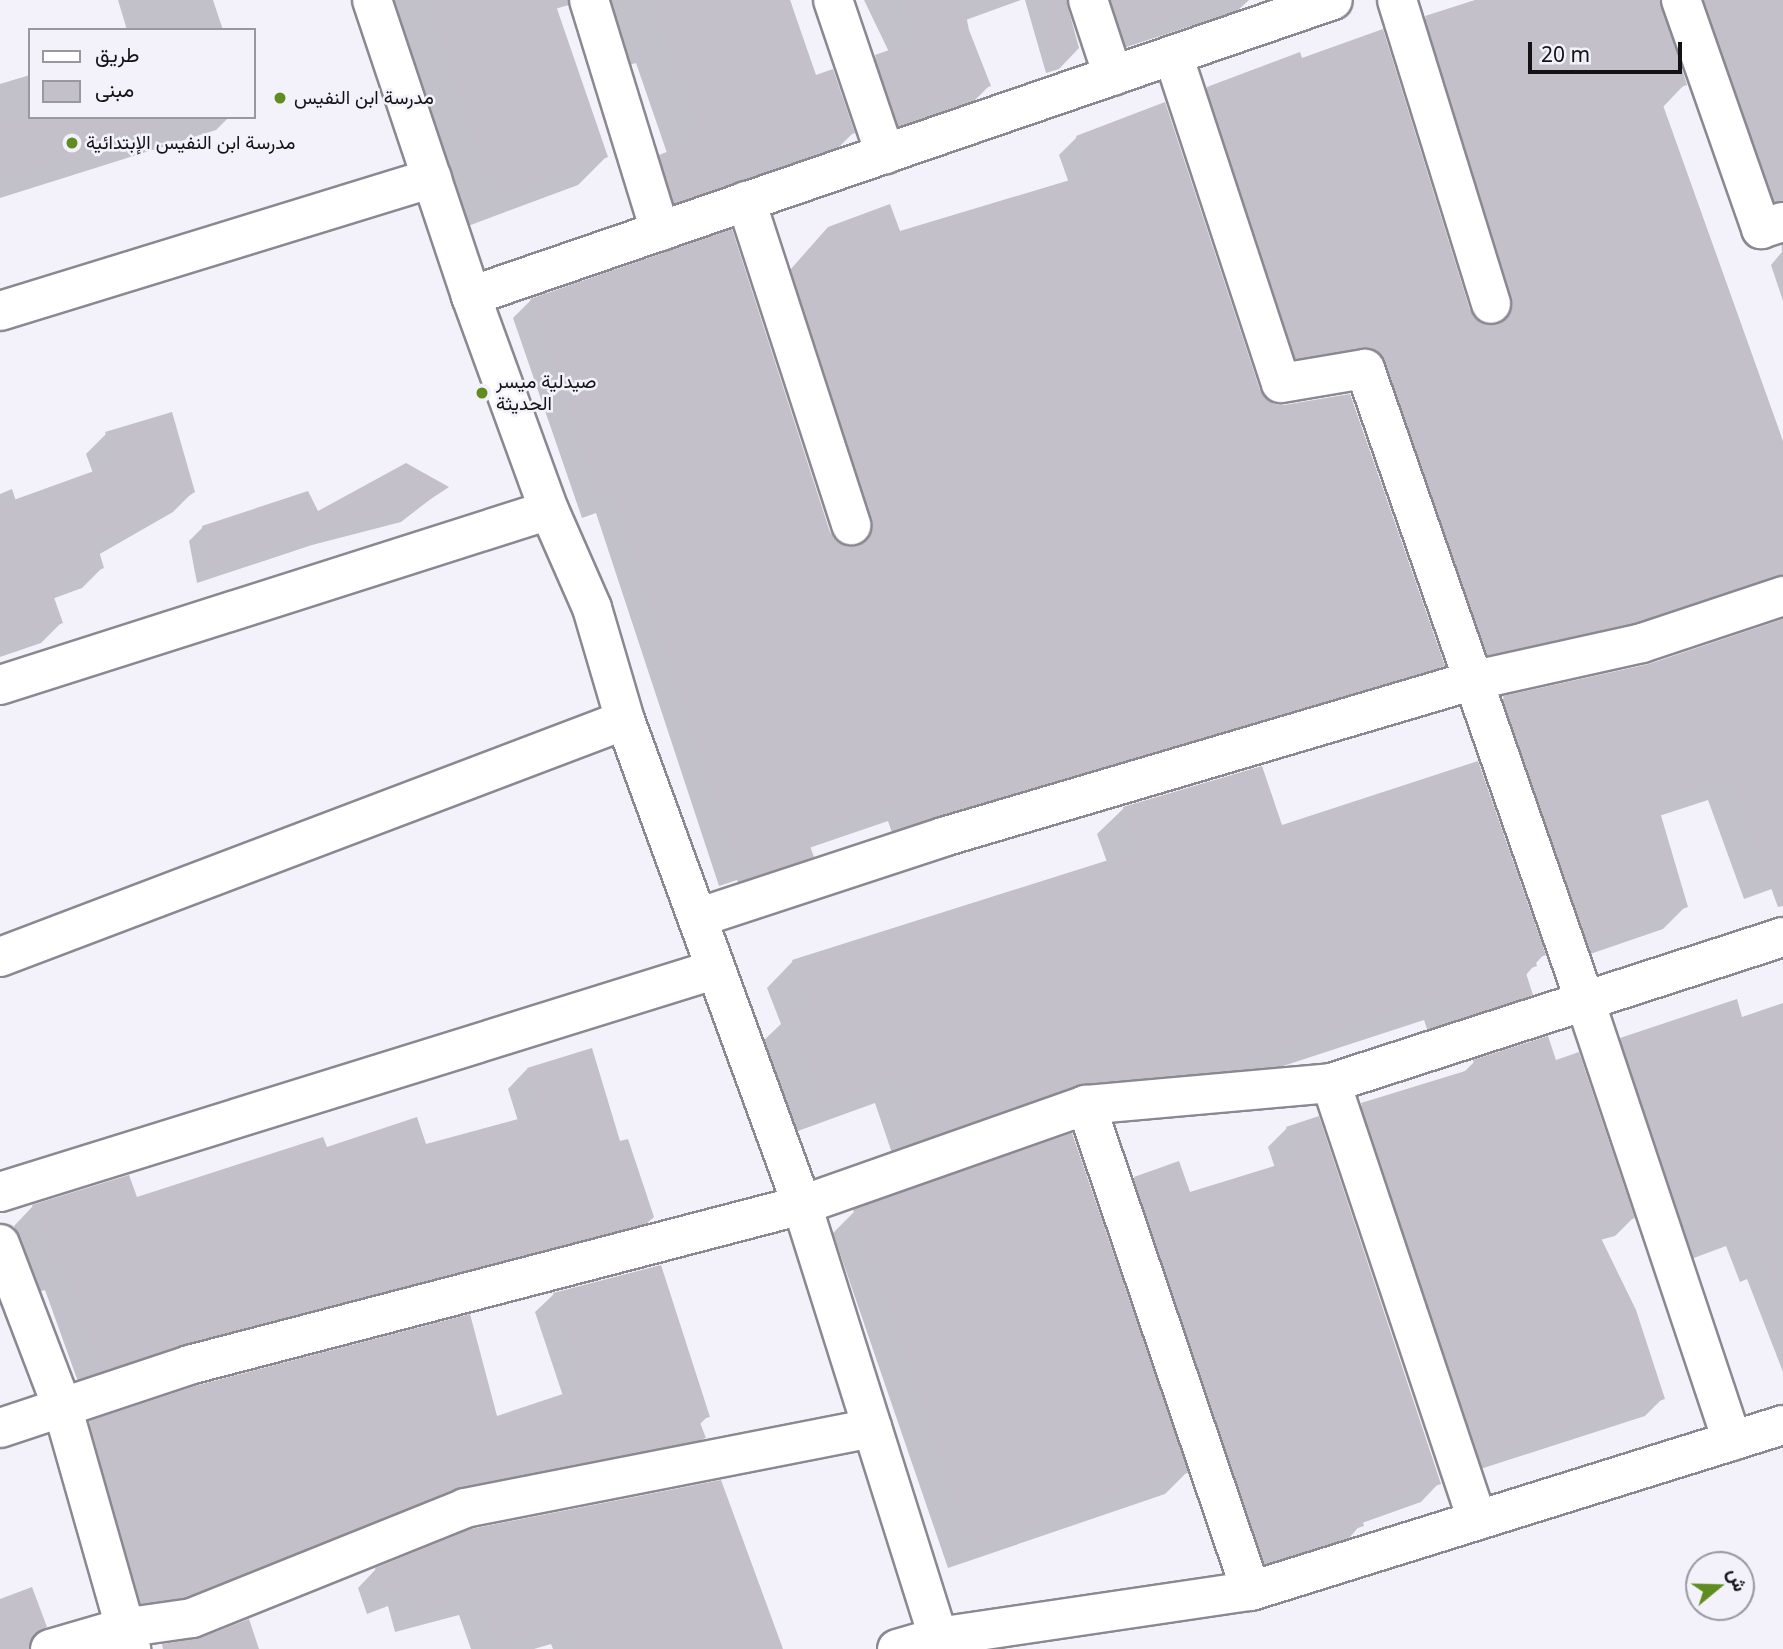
<!DOCTYPE html>
<html>
<head>
<meta charset="utf-8">
<style>
  body { margin:0 }
  #map { position:relative; width:1783px; height:1649px; overflow:hidden; background:#f3f1fa; font-family:"Noto Sans",Vazirmatn,sans-serif }
  div>[style] { position:absolute }
  .shadow>* { inset:0; background:#0003 }
  .building>* { inset:0; background:#c3c0c9; transform-origin:0 0 }
  .roads { filter:drop-shadow(2px 0 #8b8891) drop-shadow(-2px 0 #8b8891) drop-shadow(0 2px #8b8891) drop-shadow(0 -2px #8b8891) }
  .street>* { height:38px; margin:-19px; padding:0 19px; transform-origin:19px; border-radius:19px; background:#fff }
  .secondary>* { height:38px; margin:-19px; padding:0 19px; transform-origin:19px; border-radius:19px; background:#fff }
  .dots>* { width:19px; height:19px; translate:-50% -50%; box-sizing:border-box; border:4px solid #f3f1fa; border-radius:50% }
  span { translate:-50% -50%; white-space:nowrap; text-align:center; line-height:1.15; -webkit-text-stroke:5px #f3f1fa; paint-order:stroke }
  .poi-label { font-size:19px; color:#131316 }
  .left { translate:0 -50%; text-align:left }
  .legend { position:absolute; left:28px; top:28px; width:228px; height:91px; box-sizing:border-box; background:#f3f1fa; border:2px solid #99989f; margin:0; padding:9px 12px; list-style:none; font-size:21px; color:#131316 }
  .legend li { display:flex; align-items:center; gap:14px; height:35px }
  .legend b { width:35px; border:2px solid #99989f }
  .north { position:absolute; left:1685px; top:1551px; width:70px; height:70px; box-sizing:border-box; background:#f3f1fa; border:2px solid #99989f; border-radius:50%; rotate:71deg; font-size:19px; font-weight:700; line-height:28px; text-align:center; color:#131316 }
  .north::after { content:''; display:block; margin:auto; width:24px; height:32px; background:#608d20; clip-path:polygon(50% 0,100% 100%,50% 72%,0 100%) }
  .scale { position:absolute; left:1528px; top:42px; width:154px; height:32px; box-sizing:border-box; border:4px solid #131316; border-top:0; padding-left:9px; font-size:21px; line-height:24px; white-space:nowrap; color:#131316; -webkit-text-stroke:5px #f3f1fa; paint-order:stroke }
</style>
</head>
<body>
<div id="map">
  <div class="shadow">
    <i style="clip-path:polygon(118px 0,213px 0,223px 30px,127px 30px)"></i>
    <i style="clip-path:polygon(389px 0,586px 0,555px 9px,606px 157px,578px 185px,468px 226px)"></i>
    <i style="clip-path:polygon(602px 0,790px 0,815px 78px,853px 133px,825px 161px,646px 230px,632px 184px,667px 153px,636px 63px,629px 65px)"></i>
    <i style="clip-path:polygon(864px 0,1021px 0,963px 21px,989px 86px,969px 106px,876px 138px,855px 77px,876px 57px,889px 52px)"></i>
    <i style="clip-path:polygon(1025px 0,1249px 0,1237px 11px,1102px 55px,1083px 4px,1066px 0,1079px 48px,1059px 69px,1046px 73px)"></i>
    <i style="clip-path:polygon(1484px 0,1783px 0,1783px 301px,1771px 265px,1782px 252px,1781px 238px,1679px 15px,1659px 2px,1685px 84px,1662px 108px,1783px 446px,1783px 885px,1744px 899px,1708px 800px,1659px 816px,1686px 906px,1663px 929px,1564px 963px,1481px 721px,1504px 698px,1649px 665px,1782px 621px,1781px 612px,1465px 677px,1358px 376px,1273px 380px,1185px 111px,1207px 88px,1489px 326px,1403px 41px,1426px 18px)"></i>
    <i style="clip-path:polygon(30px 75px,30px 117px,229px 117px,216px 130px,0 198px,0 84px)"></i>
    <i style="clip-path:polygon(1077px 137px,1259px 391px,1443px 665px,1425px 683px,895px 841px,888px 821px,809px 848px,812px 856px,794px 874px,742px 891px,737px 880px,719px 886px,596px 513px,582px 518px,513px 318px,531px 300px,829px 533px,836px 543px,853px 547px,855px 537px,774px 288px,810px 248px,899px 233px,1069px 183px,1059px 155px)"></i>
    <i style="clip-path:polygon(106px 434px,193px 492px,173px 512px,98px 555px,102px 568px,82px 588px,52px 599px,61px 623px,41px 643px,0 657px,0 494px,12px 489px,16px 501px,93px 473px,86px 454px)"></i>
    <i style="clip-path:polygon(446px 487px,401px 522px,312px 545px,197px 583px,189px 541px,203px 527px,317px 514px)"></i>
    <i style="clip-path:polygon(1124px 808px,1281px 827px,1544px 954px,1525px 976px,1531px 994px,1505px 1020px,1432px 1044px,1424px 1020px,1188px 1097px,896px 1165px,875px 1103px,795px 1132px,762px 1042px,781px 1024px,767px 988px,793px 961px,1107px 862px,1097px 834px)"></i>
    <i style="clip-path:polygon(1783px 1004px,1783px 1372px,1747px 1279px,1740px 1282px,1726px 1246px,1683px 1262px,1598px 1063px,1621px 1040px,1741px 1020px)"></i>
    <i style="clip-path:polygon(1474px 1062px,1555px 1062px,1633px 1218px,1615px 1236px,1600px 1240px,1663px 1398px,1645px 1416px,1462px 1475px,1344px 1123px,1362px 1105px,1461px 1075px)"></i>
    <i style="clip-path:polygon(527px 1069px,618px 1143px,652px 1217px,633px 1236px,81px 1390px,45px 1290px,38px 1292px,14px 1226px,33px 1206px,136px 1199px,326px 1149px,425px 1146px,518px 1121px,508px 1089px)"></i>
    <i style="clip-path:polygon(1287px 1128px,1439px 1483px,1421px 1502px,1362px 1523px,1344px 1544px,1244px 1575px,1116px 1197px,1134px 1178px,1178px 1163px,1189px 1195px,1275px 1168px,1268px 1147px)"></i>
    <i style="clip-path:polygon(854px 1212px,1186px 1473px,1165px 1494px,948px 1568px,833px 1233px)"></i>
    <i style="clip-path:polygon(554px 1294px,708px 1416px,699px 1425px,704px 1438px,686px 1456px,129px 1620px,72px 1441px,90px 1423px,496px 1419px,563px 1396px,535px 1312px)"></i>
    <i style="clip-path:polygon(376px 1569px,781px 1649px,553px 1649px,551px 1644px,534px 1649px,471px 1649px,459px 1615px,395px 1632px,388px 1606px,367px 1614px,358px 1588px)"></i>
  </div>
  <div class="building">
    <i style="clip-path:polygon(426px 0,554px 0,608px 157px,496px 199px)"></i>
    <i style="clip-path:polygon(652px 0,790px 0,816px 75px,833px 69px,855px 133px,733px 175px,735px 182px,674px 203px,659px 155px,700px 139px)"></i>
    <i style="clip-path:polygon(905px 0,963px 0,969px 30px,991px 86px,896px 119px,875px 55px,912px 42px)"></i>
    <i style="left:1051px;top:0;width:16px;height:56px"></i>
    <i style="clip-path:polygon(1111px 0,1205px 0,1206px 9px,1123px 36px)"></i>
    <i style="clip-path:polygon(1475px 0,1660px 0,1687px 85px,1659px 94px,1783px 441px,1783px 575px,1636px 622px,1488px 655px,1381px 354px,1362px 347px,1296px 358px,1207px 87px,1300px 52px,1302px 58px,1383px 29px,1470px 310px,1486px 325px,1498px 325px,1512px 309px,1512px 298px,1425px 16px)"></i>
    <i style="clip-path:polygon(1704px 0,1783px 0,1783px 192px,1776px 193px)"></i>
    <i style="clip-path:polygon(1165px 102px,1260px 390px,1274px 404px,1284px 405px,1350px 394px,1445px 666px,913px 824px,906px 804px,807px 838px,814px 857px,760px 874px,755px 863px,737px 869px,614px 496px,600px 501px,530px 299px,732px 229px,830px 532px,837px 542px,857px 546px,868px 539px,872px 518px,791px 269px,828px 227px,890px 204px,900px 231px,1090px 174px,1076px 136px)"></i>
    <i style="clip-path:polygon(0 117px,167px 117px,168px 127px,0 179px)"></i>
    <i style="clip-path:polygon(172px 412px,195px 492px,126px 534px,96px 541px,104px 568px,51px 589px,63px 623px,0 645px,0 505px,116px 463px,105px 432px)"></i>
    <i style="clip-path:polygon(406px 463px,449px 487px,417px 508px,327px 531px,211px 570px,202px 526px,308px 491px,318px 511px)"></i>
    <i style="clip-path:polygon(1783px 619px,1783px 906px,1778px 907px,1731px 779px,1657px 802px,1688px 907px,1587px 941px,1503px 696px,1649px 664px)"></i>
    <i style="clip-path:polygon(1478px 761px,1546px 955px,1535px 959px,1537px 966px,1525px 970px,1533px 995px,1458px 1019px,1450px 995px,1216px 1071px,1079px 1084px,922px 1140px,901px 1078px,821px 1107px,788px 1015px,810px 1006px,792px 960px,1137px 851px,1123px 807px,1262px 766px,1282px 825px)"></i>
    <i style="clip-path:polygon(1737px 999px,1742px 1017px,1783px 1003px,1780px 1304px,1749px 1224px,1706px 1240px,1692px 1200px,1676px 1205px,1620px 1038px)"></i>
    <i style="clip-path:polygon(1548px 1036px,1556px 1060px,1579px 1052px,1635px 1218px,1597px 1230px,1636px 1310px,1665px 1399px,1480px 1459px,1361px 1103px,1475px 1068px,1473px 1060px)"></i>
    <i style="clip-path:polygon(592px 1048px,620px 1141px,628px 1139px,654px 1217px,647px 1223px,183px 1344px,100px 1372px,64px 1272px,57px 1274px,32px 1205px,129px 1175px,137px 1197px,323px 1137px,327px 1147px,417px 1117px,426px 1144px,540px 1113px,527px 1068px)"></i>
    <i style="clip-path:polygon(1319px 1116px,1441px 1484px,1360px 1512px,1364px 1526px,1263px 1558px,1134px 1177px,1179px 1161px,1190px 1192px,1297px 1159px,1286px 1127px)"></i>
    <i style="left:1072px;top:1133px;width:359px;height:232px;rotate:71deg"></i>
    <i style="clip-path:polygon(661px 1265px,710px 1417px,699px 1420px,706px 1438px,461px 1487px,306px 1548px,233px 1571px,235px 1577px,186px 1597px,147px 1602px,89px 1421px,195px 1386px,470px 1314px,497px 1416px,584px 1387px,553px 1293px)"></i>
    <i style="clip-path:polygon(721px 1480px,783px 1649px,577px 1649px,569px 1627px,494px 1649px,478px 1598px,413px 1615px,406px 1589px,386px 1596px,375px 1568px,471px 1529px)"></i>
    <i style="clip-path:polygon(32px 1587px,47px 1627px,34px 1634px,29px 1649px,0 1649px,0 1599px)"></i>
    <i style="clip-path:polygon(249px 1619px,259px 1649px,163px 1649px,162px 1644px,200px 1638px)"></i>
  </div>
  <div class="roads">
    <div class="street">
      <i style="left:372px;top:0;width:312px;rotate:71.5deg"></i>
      <i style="left:471px;top:296px;width:228px;rotate:70deg"></i>
      <i style="left:549px;top:510px;width:107px;rotate:66.3deg"></i>
      <i style="left:592px;top:608px;width:117px;rotate:73.6deg"></i>
      <i style="left:625px;top:720px;width:516px;rotate:69.95deg"></i>
      <i style="left:802px;top:1205px;width:466px;rotate:72.5deg"></i>
      <i style="left:589px;top:0;width:242px;rotate:72.9deg"></i>
      <i style="left:833px;top:0;width:163px;rotate:71.3deg"></i>
      <i style="left:1088px;top:0;width:80px;rotate:71.8deg"></i>
      <i style="left:1397px;top:0;width:318px;rotate:72.8deg"></i>
      <i style="left:1681px;top:0;width:243px;rotate:70.7deg"></i>
      <i style="left:1761px;top:229px;width:23px;rotate:-18deg"></i>
      <i style="left:1173px;top:55px;width:345px;rotate:71.8deg"></i>
      <i style="left:1281px;top:383px;width:85px;rotate:-9.5deg"></i>
      <i style="left:1365px;top:369px;width:669px;rotate:70.81deg"></i>
      <i style="left:1585px;top:1001px;width:464px;rotate:71.5deg"></i>
      <i style="left:746px;top:201px;width:341px;rotate:72deg"></i>
      <i style="left:471px;top:296px;width:911px;rotate:-18.95deg"></i>
      <i style="left:0;top:311px;width:452px;rotate:-17.1deg"></i>
      <i style="left:0;top:685px;width:576px;rotate:-17.68deg"></i>
      <i style="left:700px;top:917px;width:256px;rotate:-18.2deg"></i>
      <i style="left:943px;top:837px;width:551px;rotate:-16.46deg"></i>
      <i style="left:1471px;top:681px;width:175px;rotate:-12.5deg"></i>
      <i style="left:1642px;top:643px;width:149px;rotate:-18.4deg"></i>
      <i style="left:0;top:957px;width:668px;rotate:-20.77deg"></i>
      <i style="left:1331px;top:1083px;width:461px;rotate:71.5deg"></i>
      <i style="left:1086px;top:1105px;width:513px;rotate:71.25deg"></i>
      <i style="left:0;top:1192px;width:747px;rotate:-17.29deg"></i>
      <i style="left:0;top:1244px;width:173px;rotate:69.1deg"></i>
      <i style="left:62px;top:1406px;width:253px;rotate:74.1deg"></i>
      <i style="left:0;top:1428px;width:199px;rotate:-18.4deg"></i>
      <i style="left:189px;top:1365px;width:634px;rotate:-14.63deg"></i>
      <i style="left:802px;top:1205px;width:301px;rotate:-19.4deg"></i>
      <i style="left:1086px;top:1105px;width:246px;rotate:-5.1deg"></i>
      <i style="left:1331px;top:1083px;width:475px;rotate:-17.9deg"></i>
      <i style="left:50px;top:1649px;width:75px;rotate:-16.3deg"></i>
      <i style="left:122px;top:1628px;width:71px;rotate:-8.1deg"></i>
      <i style="left:192px;top:1618px;width:294px;rotate:-21.9deg"></i>
      <i style="left:465px;top:1508px;width:415px;rotate:-11.1deg"></i>
    </div>
    <div class="secondary">
      <i style="left:897px;top:1649px;width:43px;rotate:-16.3deg"></i>
      <i style="left:938px;top:1637px;width:316px;rotate:-8.4deg"></i>
      <i style="left:1251px;top:1591px;width:557px;rotate:-17.33deg"></i>
    </div>
  </div>
  <div class="dots">
    <i style="left:280px;top:98px;background:#608d20"></i>
    <i style="left:72px;top:143px;background:#608d20"></i>
    <i style="left:482px;top:393px;background:#608d20"></i>
  </div>
  <div class="poi-label">
    <span class="left" style="left:294px;top:98px">مدرسة ابن النفيس</span>
    <span class="left" style="left:86px;top:143px">مدرسة ابن النفيس الإبتدائية</span>
    <span class="left" style="left:496px;top:393px">صيدلية ميسر<br>الحديثة</span>
  </div>
  <ul class="legend">
  <li><b style="height:9px;background:#fff"></b>طريق</li>
  <li><b style="height:19px;background:#c3c0c9"></b>مبنى</li>
  </ul>
  <div class="north">ش</div>
  <div class="scale">20 m</div>
</div>
</body>
</html>
